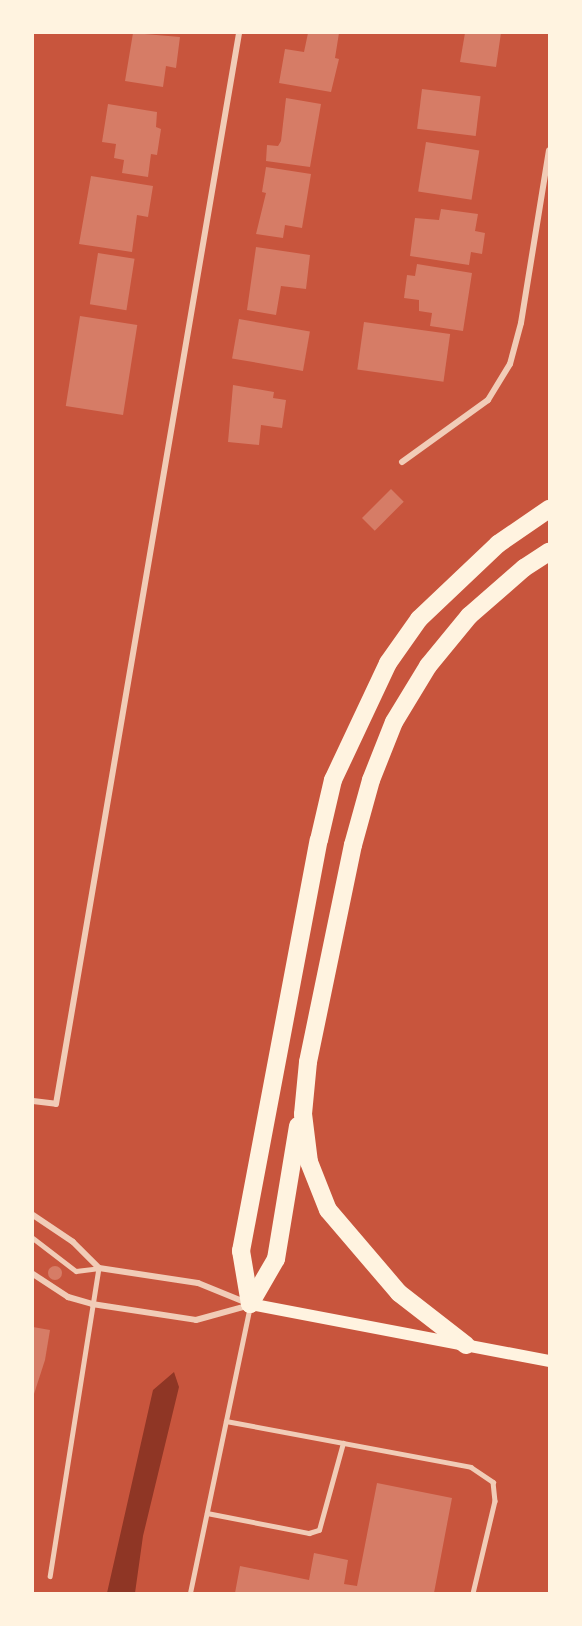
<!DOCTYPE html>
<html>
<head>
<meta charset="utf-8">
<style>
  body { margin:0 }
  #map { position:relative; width:582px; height:1626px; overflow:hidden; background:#c8553d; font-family:"Noto Serif",serif }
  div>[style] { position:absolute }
  .water>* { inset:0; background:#8f3625 }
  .building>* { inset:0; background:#d67c66; transform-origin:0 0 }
  .round { border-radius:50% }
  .service>* { height:4.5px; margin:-2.25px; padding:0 2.25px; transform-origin:2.25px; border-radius:2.25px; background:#f1ccb7 }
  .minor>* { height:6px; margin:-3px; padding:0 3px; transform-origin:3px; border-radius:3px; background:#f1ccb7 }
  .secondary>* { height:12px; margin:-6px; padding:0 6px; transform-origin:6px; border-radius:6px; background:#fff3e0 }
  .motorway>* { height:18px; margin:-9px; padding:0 9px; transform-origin:9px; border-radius:9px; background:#fff3e0 }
  span { translate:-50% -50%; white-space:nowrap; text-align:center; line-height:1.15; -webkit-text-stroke:5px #fff3e0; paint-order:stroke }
  .frame { position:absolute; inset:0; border:34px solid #fff3e0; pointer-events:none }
</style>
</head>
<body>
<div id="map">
  <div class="water">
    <i style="clip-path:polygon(174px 1372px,179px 1387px,143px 1536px,135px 1593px,107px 1593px,153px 1390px)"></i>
  </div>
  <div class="building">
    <i style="clip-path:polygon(133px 33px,180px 37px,176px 68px,166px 66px,163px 87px,125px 81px)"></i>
    <i style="clip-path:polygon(308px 33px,339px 33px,335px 58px,339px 59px,331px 92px,279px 83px,285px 49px,304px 52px)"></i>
    <i style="clip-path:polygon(465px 33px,501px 33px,496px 67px,460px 62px)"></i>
    <i style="left:422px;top:89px;width:59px;height:40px;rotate:7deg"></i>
    <i style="clip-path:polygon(286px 98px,321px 104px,310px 167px,266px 161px,267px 145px,278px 146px,281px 141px)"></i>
    <i style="clip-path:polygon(108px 104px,157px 112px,156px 127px,161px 129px,157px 155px,151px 154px,148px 177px,122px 173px,124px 160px,114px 158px,116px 144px,102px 142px)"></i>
    <i style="left:426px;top:142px;width:54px;height:50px;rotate:9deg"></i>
    <i style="clip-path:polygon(266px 167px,311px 174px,302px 228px,285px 225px,283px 238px,256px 234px,266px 193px,262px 192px)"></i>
    <i style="clip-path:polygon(91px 176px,153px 186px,148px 217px,137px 215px,132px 252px,79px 244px)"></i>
    <i style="clip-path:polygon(441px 209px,478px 214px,475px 231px,485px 233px,482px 254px,471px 252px,469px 265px,410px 256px,415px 218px,439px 220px)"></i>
    <i style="clip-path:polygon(256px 247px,310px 255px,306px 289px,281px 286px,276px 315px,247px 310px)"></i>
    <i style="left:98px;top:253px;width:37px;height:52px;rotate:9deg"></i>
    <i style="clip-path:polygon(417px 264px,472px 273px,463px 331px,430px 326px,432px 313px,419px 311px,419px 300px,404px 298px,407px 275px,415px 276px)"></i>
    <i style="left:80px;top:316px;width:58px;height:91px;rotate:9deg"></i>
    <i style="left:239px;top:319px;width:72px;height:40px;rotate:10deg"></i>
    <i style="left:364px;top:322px;width:87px;height:48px;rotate:8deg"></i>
    <i style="clip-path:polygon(233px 385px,274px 392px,273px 398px,286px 400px,282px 428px,261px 425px,259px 445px,228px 442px)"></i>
    <i style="left:391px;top:489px;width:18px;height:41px;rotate:45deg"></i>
    <i class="round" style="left:48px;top:1266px;width:14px;height:14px"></i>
    <i style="clip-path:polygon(33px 1327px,50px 1330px,45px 1360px,34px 1394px)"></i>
    <i style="clip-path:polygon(377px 1483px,452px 1498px,434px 1593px,235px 1593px,240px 1566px,309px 1580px,314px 1553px,348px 1560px,344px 1584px,357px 1586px)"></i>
  </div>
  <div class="service">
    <i style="left:33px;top:1238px;width:54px;rotate:37.5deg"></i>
    <i style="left:76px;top:1271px;width:23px;rotate:-7deg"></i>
    <i style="left:99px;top:1268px;width:312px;rotate:99deg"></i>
    <i style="left:226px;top:1421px;width:249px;rotate:10.6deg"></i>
    <i style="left:471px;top:1467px;width:27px;rotate:34deg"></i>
    <i style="left:493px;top:1482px;width:19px;rotate:84deg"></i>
    <i style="left:495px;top:1501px;width:95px;rotate:103.4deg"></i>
    <i style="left:207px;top:1513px;width:104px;rotate:11.1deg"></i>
    <i style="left:309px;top:1533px;width:10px;rotate:-17deg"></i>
    <i style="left:319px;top:1530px;width:90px;rotate:-74.6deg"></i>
    <i style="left:190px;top:1593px;width:292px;rotate:-78.2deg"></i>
  </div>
  <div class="minor">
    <i style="left:402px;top:462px;width:106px;rotate:-35.8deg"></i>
    <i style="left:488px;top:400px;width:42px;rotate:-58.6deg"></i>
    <i style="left:510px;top:364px;width:42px;rotate:-75deg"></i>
    <i style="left:521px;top:323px;width:175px;rotate:-80.8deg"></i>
    <i style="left:33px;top:1101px;width:23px;rotate:7deg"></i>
    <i style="left:56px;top:1104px;width:1087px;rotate:-80.3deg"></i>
    <i style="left:33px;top:1215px;width:48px;rotate:34deg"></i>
    <i style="left:73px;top:1242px;width:37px;rotate:45deg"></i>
    <i style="left:99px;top:1268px;width:100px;rotate:8.6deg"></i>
    <i style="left:198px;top:1283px;width:53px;rotate:22.2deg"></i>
    <i style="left:33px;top:1274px;width:42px;rotate:33.3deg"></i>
    <i style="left:68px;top:1297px;width:25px;rotate:16deg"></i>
    <i style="left:92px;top:1304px;width:105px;rotate:8.7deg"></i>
    <i style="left:196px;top:1320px;width:56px;rotate:-15.5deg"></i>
  </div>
  <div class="secondary">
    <i style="left:250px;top:1304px;width:304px;rotate:10.8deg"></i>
  </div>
  <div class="motorway">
    <i style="left:250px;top:1304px;width:54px;rotate:-99.6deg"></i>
    <i style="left:241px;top:1251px;width:418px;rotate:-79.3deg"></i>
    <i style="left:319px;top:840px;width:62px;rotate:-76.9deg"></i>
    <i style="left:333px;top:780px;width:129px;rotate:-64.8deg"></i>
    <i style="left:388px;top:663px;width:54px;rotate:-54.8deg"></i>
    <i style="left:419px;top:619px;width:109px;rotate:-43.5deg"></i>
    <i style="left:498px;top:544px;width:62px;rotate:-34.5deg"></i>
    <i style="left:250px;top:1304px;width:52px;rotate:-60deg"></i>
    <i style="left:276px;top:1259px;width:135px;rotate:-80.6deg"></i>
    <i style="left:466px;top:1345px;width:85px;rotate:-142.2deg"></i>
    <i style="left:399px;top:1293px;width:109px;rotate:-130.5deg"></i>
    <i style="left:328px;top:1210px;width:52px;rotate:-111.6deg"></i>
    <i style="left:309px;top:1162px;width:48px;rotate:-97.1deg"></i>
    <i style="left:303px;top:1114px;width:52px;rotate:-84.5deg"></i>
    <i style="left:308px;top:1062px;width:222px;rotate:-78.3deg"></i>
    <i style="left:353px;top:845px;width:67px;rotate:-74.5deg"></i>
    <i style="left:371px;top:780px;width:62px;rotate:-68.4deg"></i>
    <i style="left:394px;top:722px;width:66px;rotate:-58.7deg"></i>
    <i style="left:428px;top:666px;width:65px;rotate:-50.6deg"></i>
    <i style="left:469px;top:616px;width:73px;rotate:-41.1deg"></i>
    <i style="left:524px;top:568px;width:30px;rotate:-33deg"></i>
  </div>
  <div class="frame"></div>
</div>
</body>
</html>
